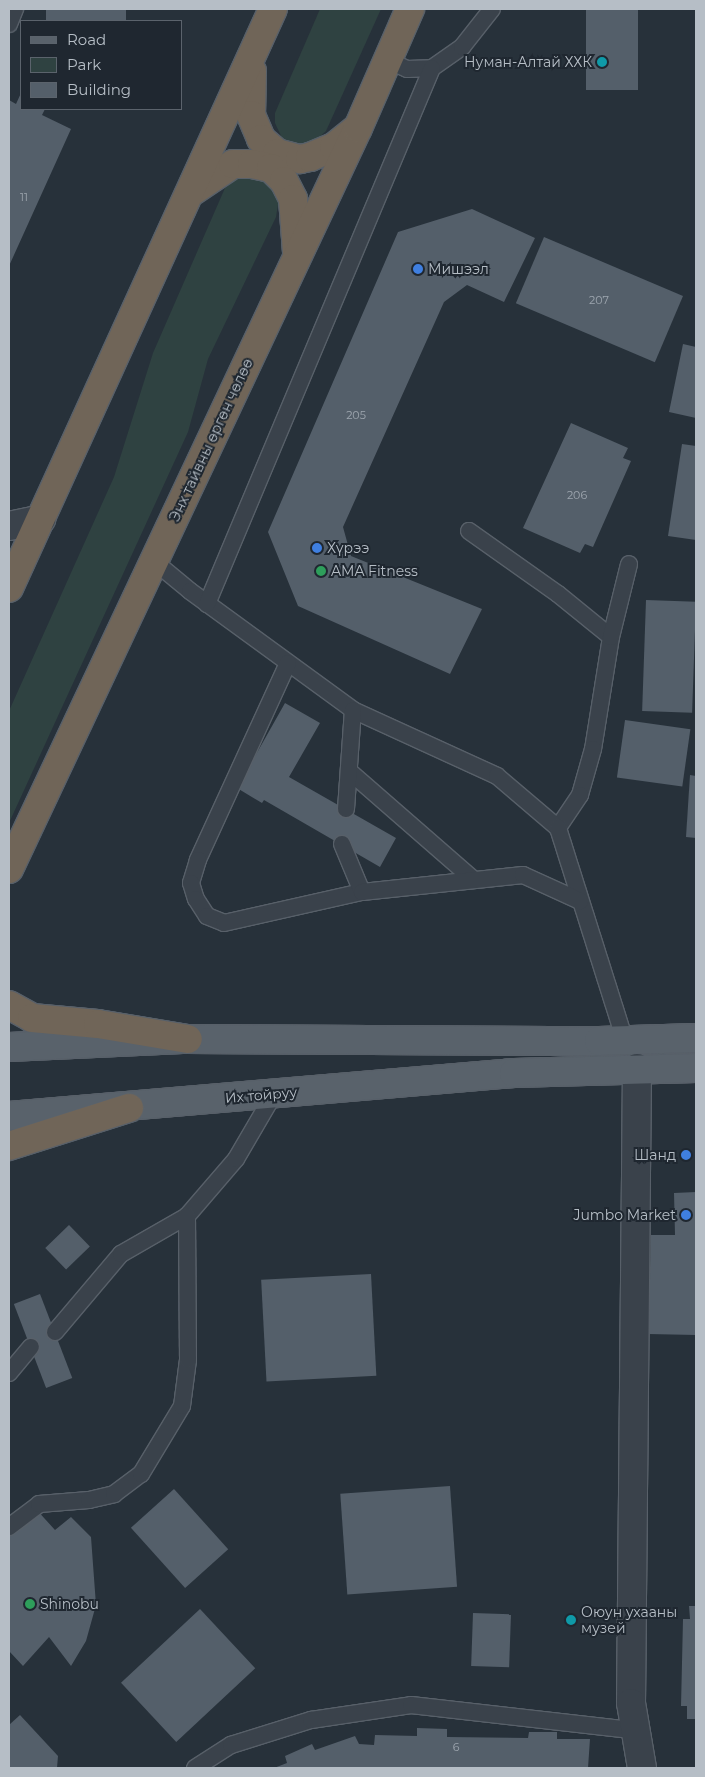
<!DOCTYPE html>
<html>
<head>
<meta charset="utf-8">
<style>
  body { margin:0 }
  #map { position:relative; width:705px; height:1777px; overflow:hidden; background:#27313a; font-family:Montserrat,sans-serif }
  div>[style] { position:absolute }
  .green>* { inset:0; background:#2f4241 }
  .building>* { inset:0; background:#545f6a; transform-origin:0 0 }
  .roads { filter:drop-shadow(1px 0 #586069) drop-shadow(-1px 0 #586069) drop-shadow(0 1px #586069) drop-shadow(0 -1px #586069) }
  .lane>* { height:16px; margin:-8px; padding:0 8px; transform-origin:8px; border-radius:8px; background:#3a424b }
  .street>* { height:28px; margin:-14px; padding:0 14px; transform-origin:14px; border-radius:14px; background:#3a424b }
  .primary>* { height:28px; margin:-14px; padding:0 14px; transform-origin:14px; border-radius:14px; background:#59626b }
  .highway>* { height:28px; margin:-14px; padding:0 14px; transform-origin:14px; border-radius:14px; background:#706558 }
  .dots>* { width:14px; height:14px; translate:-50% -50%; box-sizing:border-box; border:2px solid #1f2730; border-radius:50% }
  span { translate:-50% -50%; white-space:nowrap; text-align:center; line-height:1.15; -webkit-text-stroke:4px #1f2730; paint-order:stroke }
  .number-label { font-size:11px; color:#9ea6af }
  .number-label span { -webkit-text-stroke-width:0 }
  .poi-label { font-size:14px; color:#b6bec6 }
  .right { translate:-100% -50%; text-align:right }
  .left { translate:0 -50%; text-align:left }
  .street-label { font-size:14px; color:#b6bec6 }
  .frame { position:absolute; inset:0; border:10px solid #b6bec6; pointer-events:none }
  .legend { position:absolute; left:20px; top:20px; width:162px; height:90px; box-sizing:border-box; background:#1f2730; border:1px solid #5b636c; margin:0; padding:6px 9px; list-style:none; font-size:15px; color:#b6bec6 }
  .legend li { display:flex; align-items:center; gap:10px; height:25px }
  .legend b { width:25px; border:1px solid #5b636c }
</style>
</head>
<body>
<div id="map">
  <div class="green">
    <i style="clip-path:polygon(320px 9px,381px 9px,326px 131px,314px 142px,303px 146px,282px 138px,275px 123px,275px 113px)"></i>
    <i style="clip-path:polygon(243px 174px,267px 179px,279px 198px,276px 217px,208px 359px,188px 432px,9px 823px,9px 711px,114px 477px,153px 353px,225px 188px)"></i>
  </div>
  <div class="building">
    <i style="left:46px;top:9px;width:80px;height:13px"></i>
    <i style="left:586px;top:9px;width:52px;height:81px"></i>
    <i style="clip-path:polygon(21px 93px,21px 109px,45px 109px,42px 115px,71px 129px,9px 266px,9px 100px,16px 104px)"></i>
    <i style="clip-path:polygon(472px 209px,535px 238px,504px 302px,467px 285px,444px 302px,343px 527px,351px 556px,482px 609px,450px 674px,298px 606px,268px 532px,398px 232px)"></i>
    <i style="left:544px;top:237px;width:151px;height:72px;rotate:23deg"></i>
    <i style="clip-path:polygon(683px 344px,696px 347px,696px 418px,669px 412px)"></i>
    <i style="clip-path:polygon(571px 423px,628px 448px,623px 458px,631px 461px,593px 547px,585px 544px,580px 553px,523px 528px)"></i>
    <i style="clip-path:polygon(682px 444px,696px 446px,696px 540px,668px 536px)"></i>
    <i style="left:646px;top:600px;width:50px;height:111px;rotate:2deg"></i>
    <i style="clip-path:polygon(285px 703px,320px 723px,289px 777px,396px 838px,380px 867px,264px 800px,262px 803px,237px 788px)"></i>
    <i style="left:625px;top:720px;width:66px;height:58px;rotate:8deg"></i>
    <i style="clip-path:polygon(690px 775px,696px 776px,696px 838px,686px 837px)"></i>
    <i style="clip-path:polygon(696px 1192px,696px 1335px,648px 1334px,651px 1235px,675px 1235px,674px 1193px)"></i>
    <i style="left:69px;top:1225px;width:30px;height:33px;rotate:46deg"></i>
    <i style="left:371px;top:1274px;width:102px;height:110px;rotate:87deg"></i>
    <i style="left:40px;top:1294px;width:90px;height:28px;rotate:69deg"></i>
    <i style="left:450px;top:1486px;width:101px;height:110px;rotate:86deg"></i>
    <i style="left:174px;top:1489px;width:81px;height:58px;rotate:48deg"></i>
    <i style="clip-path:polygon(35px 1508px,55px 1530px,71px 1517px,91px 1537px,96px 1605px,86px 1641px,71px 1666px,49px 1637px,23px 1666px,9px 1651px,9px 1534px)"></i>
    <i style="clip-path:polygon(689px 1606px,696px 1606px,696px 1719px,687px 1719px,687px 1706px,681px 1706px,683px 1619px,690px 1619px)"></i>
    <i style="left:200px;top:1609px;width:81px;height:108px;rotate:47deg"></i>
    <i style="left:473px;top:1613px;width:38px;height:53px;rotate:2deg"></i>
    <i style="clip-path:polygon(20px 1715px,58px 1756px,57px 1768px,9px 1768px,9px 1725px)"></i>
    <i style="clip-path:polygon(417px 1728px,447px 1729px,447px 1737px,528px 1738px,529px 1732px,557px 1732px,557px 1739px,590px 1739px,588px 1768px,274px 1768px,287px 1763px,285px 1756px,312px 1744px,315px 1750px,355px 1736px,359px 1744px,374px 1745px,375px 1735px,417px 1736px)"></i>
  </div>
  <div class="roads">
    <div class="lane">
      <i style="left:9px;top:24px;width:16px;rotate:-68deg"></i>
      <i style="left:387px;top:60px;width:22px;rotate:24deg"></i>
      <i style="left:407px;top:69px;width:25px;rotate:-2deg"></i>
      <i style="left:432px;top:68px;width:37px;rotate:-35deg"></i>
      <i style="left:462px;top:47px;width:48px;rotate:-51.7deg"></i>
      <i style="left:469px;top:531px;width:109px;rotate:35.3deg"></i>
      <i style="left:558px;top:594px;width:68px;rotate:39.1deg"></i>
      <i style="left:611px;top:637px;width:113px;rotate:99.1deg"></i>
      <i style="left:593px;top:749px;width:48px;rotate:105.8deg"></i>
      <i style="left:580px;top:795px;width:40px;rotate:124deg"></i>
      <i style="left:155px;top:562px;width:45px;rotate:39.6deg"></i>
      <i style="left:190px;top:591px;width:202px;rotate:36.1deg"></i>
      <i style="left:353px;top:710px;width:158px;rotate:24.6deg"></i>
      <i style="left:497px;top:776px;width:80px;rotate:40.4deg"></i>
      <i style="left:558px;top:828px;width:223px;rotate:72.5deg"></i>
      <i style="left:207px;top:604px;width:581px;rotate:-67.23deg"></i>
      <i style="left:611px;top:637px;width:75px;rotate:-76.1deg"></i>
      <i style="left:288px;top:663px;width:217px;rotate:114.6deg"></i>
      <i style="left:198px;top:860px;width:24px;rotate:107deg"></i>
      <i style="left:191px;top:883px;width:17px;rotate:73deg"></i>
      <i style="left:196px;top:899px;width:20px;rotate:57deg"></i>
      <i style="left:207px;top:916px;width:18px;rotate:22deg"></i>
      <i style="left:224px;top:923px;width:141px;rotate:-12.7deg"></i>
      <i style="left:349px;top:771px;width:164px;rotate:41.1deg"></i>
      <i style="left:346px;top:809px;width:99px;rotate:-86deg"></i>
      <i style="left:342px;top:844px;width:52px;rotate:67.4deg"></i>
      <i style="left:362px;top:892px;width:162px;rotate:-6deg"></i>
      <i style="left:523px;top:875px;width:63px;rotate:24.5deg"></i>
      <i style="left:55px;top:1332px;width:102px;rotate:-49.8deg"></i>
      <i style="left:121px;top:1254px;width:76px;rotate:-29.9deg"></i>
      <i style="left:187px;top:1216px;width:75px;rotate:-49.3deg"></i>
      <i style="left:236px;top:1159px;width:75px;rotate:-59.7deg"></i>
      <i style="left:9px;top:1373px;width:34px;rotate:-50deg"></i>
      <i style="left:9px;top:1527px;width:38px;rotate:-37deg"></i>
      <i style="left:39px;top:1504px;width:50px;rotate:-4.6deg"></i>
      <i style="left:89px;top:1500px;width:26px;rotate:-13deg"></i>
      <i style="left:114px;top:1494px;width:34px;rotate:-37deg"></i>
      <i style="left:141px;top:1474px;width:79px;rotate:-58.9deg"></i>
      <i style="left:182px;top:1406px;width:46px;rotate:-82.6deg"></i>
      <i style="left:188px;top:1360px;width:144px;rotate:-90.4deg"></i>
      <i style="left:195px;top:1768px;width:43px;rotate:-32.6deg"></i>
      <i style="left:231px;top:1745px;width:84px;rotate:-17.4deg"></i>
      <i style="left:311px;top:1720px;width:101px;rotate:-8.5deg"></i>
      <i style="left:411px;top:1705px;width:228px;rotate:6.5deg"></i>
    </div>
    <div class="street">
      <i style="left:9px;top:526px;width:33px;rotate:-12deg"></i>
      <i style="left:637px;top:1068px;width:635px;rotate:90.54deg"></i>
      <i style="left:631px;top:1703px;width:66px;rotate:80.4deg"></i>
    </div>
    <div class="primary">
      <i style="left:9px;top:1047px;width:179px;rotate:-2.6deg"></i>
      <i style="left:188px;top:1039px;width:411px;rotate:0.3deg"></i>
      <i style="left:599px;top:1041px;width:97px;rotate:-1.8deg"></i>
      <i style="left:9px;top:1116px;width:507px;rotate:-4.87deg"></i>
      <i style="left:514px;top:1073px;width:182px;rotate:-1.6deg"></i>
    </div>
    <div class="highway">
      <i style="left:252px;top:71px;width:44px;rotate:91.3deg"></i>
      <i style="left:251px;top:115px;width:26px;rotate:67deg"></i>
      <i style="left:261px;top:139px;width:21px;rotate:41deg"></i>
      <i style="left:277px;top:153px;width:24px;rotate:15deg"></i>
      <i style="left:300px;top:159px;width:10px;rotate:-11deg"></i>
      <i style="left:310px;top:157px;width:26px;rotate:-23deg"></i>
      <i style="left:334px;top:147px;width:28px;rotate:-39deg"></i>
      <i style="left:193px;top:191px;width:48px;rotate:-34deg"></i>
      <i style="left:233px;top:164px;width:19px"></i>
      <i style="left:252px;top:164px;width:19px;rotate:12deg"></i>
      <i style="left:271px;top:168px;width:18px;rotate:45deg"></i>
      <i style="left:284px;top:181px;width:20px;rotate:63deg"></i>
      <i style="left:293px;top:199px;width:53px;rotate:85.7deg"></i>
      <i style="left:9px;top:588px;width:636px;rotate:-65.49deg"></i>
      <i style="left:9px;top:869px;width:819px;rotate:-64.78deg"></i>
      <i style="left:358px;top:128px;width:130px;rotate:-66.4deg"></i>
      <i style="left:9px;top:1005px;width:26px;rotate:29deg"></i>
      <i style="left:32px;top:1018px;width:66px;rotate:5.2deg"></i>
      <i style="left:98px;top:1024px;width:91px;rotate:9.5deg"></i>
      <i style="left:9px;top:1146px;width:126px;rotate:-17.6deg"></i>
    </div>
  </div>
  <div class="dots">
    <i style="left:602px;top:62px;background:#0f9aa8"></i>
    <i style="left:418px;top:269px;background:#3f7fe0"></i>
    <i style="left:317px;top:548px;background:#3f7fe0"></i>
    <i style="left:321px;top:571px;background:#2e9e5b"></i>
    <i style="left:686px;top:1155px;background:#3f7fe0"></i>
    <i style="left:686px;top:1215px;background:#3f7fe0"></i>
    <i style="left:30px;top:1604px;background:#2e9e5b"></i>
    <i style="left:571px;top:1620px;background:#0f9aa8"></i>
  </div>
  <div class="number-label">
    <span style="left:24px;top:197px">11</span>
    <span style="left:599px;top:300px">207</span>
    <span style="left:356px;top:415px">205</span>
    <span style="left:577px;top:495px">206</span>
    <span style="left:456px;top:1747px">6</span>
  </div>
  <div class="poi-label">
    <span class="right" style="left:592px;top:62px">Нуман-Алтай ХХК</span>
    <span class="left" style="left:428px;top:269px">Мишээл</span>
    <span class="left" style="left:327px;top:548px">Хүрээ</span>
    <span class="left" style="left:331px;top:571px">AMA Fitness</span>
    <span class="right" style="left:676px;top:1155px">Шанд</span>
    <span class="right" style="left:676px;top:1215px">Jumbo Market</span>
    <span class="left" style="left:40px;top:1604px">Shinobu</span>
    <span class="left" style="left:581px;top:1620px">Оюун ухааны<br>музей</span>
  </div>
  <div class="street-label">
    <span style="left:211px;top:440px;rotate:-65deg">Энх тайвны өргөн чөлөө</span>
    <span style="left:261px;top:1095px;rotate:-5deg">Их тойруу</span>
  </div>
  <div class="frame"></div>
  <ul class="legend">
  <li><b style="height:6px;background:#59626b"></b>Road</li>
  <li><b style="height:14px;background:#2f4241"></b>Park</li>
  <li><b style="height:14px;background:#545f6a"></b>Building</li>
  </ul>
</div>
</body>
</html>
